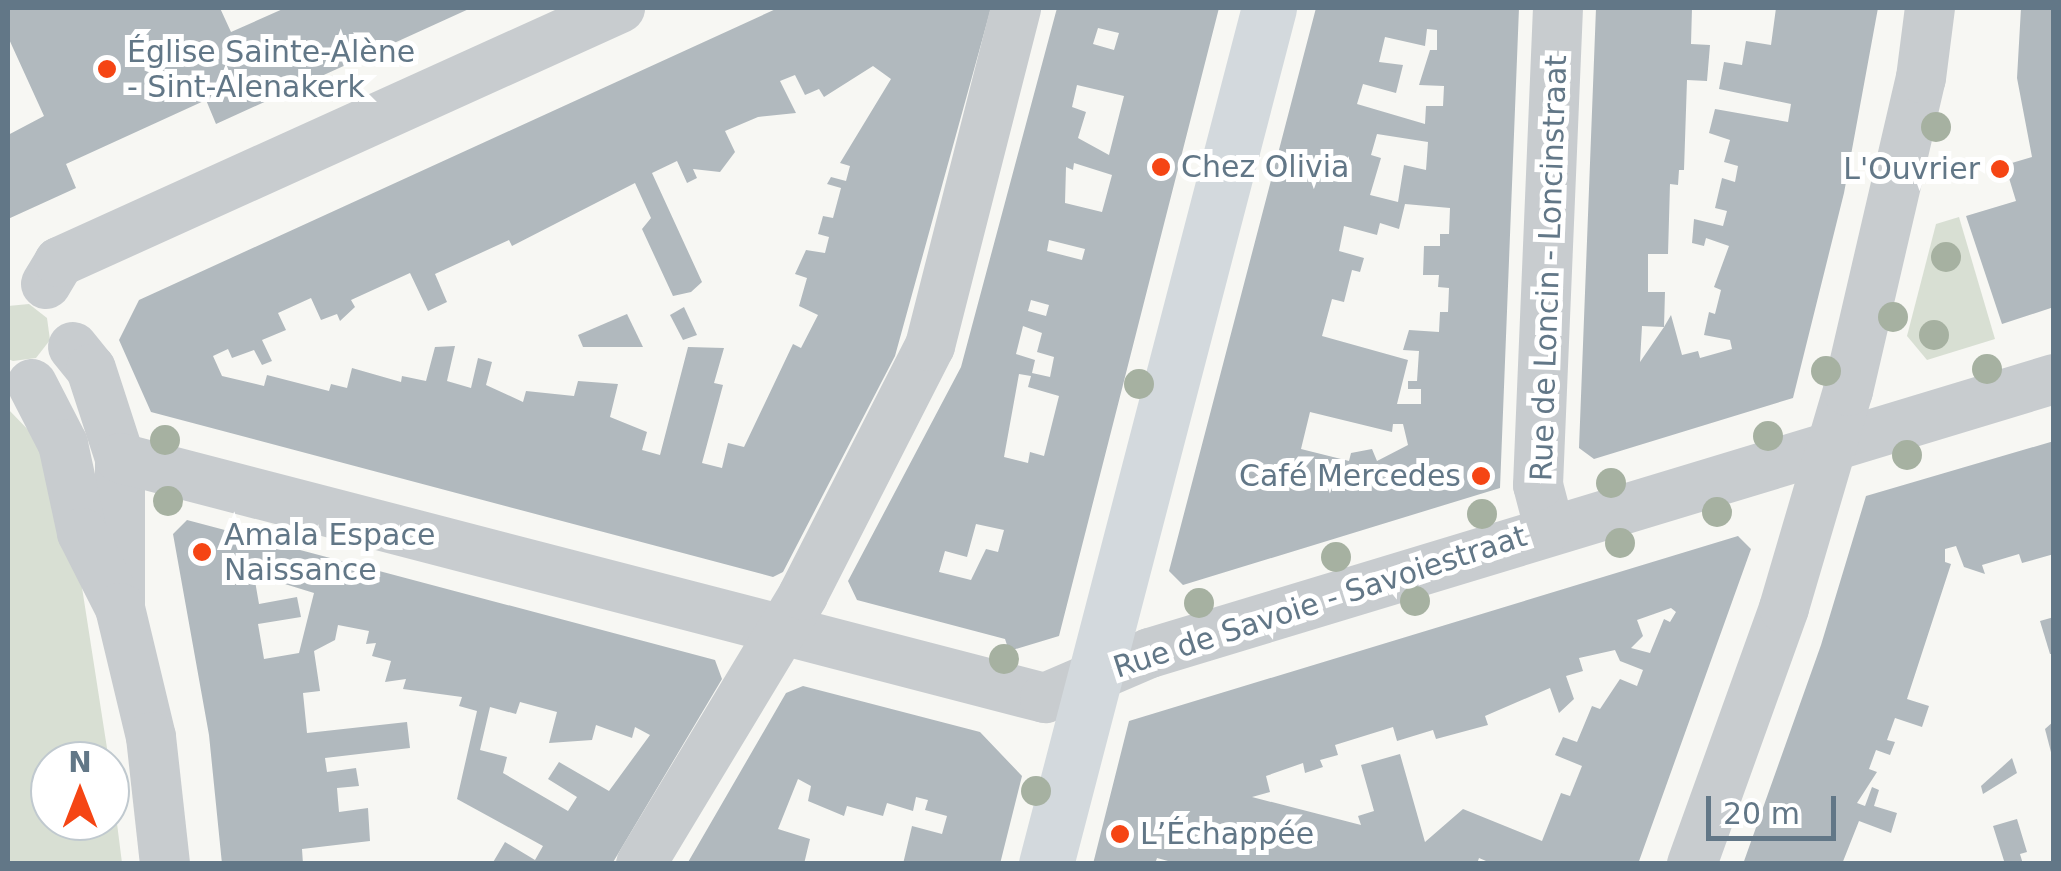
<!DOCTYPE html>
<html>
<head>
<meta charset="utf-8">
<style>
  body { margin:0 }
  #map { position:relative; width:2061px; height:871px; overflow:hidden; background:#f7f7f3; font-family:"DejaVu Sans",sans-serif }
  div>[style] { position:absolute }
  .green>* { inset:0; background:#d8dfd3 }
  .building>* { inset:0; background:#b1b9be }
  .minor>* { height:50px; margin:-25px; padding:0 25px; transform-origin:25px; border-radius:25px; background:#c8cccf }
  .major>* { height:55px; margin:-27.5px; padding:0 27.5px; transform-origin:27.5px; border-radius:27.5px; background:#d3d9dd }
  .trees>* { width:30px; height:30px; margin:-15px; border-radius:50%; background:#a6b1a1 }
  .dots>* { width:28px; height:28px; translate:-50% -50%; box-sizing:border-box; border:5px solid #fff; border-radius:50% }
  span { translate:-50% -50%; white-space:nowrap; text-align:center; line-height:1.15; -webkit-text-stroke:10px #fff; paint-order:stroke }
  .poi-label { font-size:30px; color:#627787 }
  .left { translate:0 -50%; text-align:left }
  .right { translate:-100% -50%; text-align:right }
  .street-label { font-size:30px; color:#627787 }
  .frame { position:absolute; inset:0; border:10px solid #627787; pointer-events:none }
  .north { position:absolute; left:30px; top:741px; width:100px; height:100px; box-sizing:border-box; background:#fff; border:2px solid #c0c9cf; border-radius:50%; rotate:0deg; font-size:28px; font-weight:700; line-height:40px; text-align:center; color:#627787 }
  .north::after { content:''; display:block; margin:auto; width:35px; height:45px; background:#f54514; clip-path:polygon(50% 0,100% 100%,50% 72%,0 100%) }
  .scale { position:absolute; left:1706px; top:796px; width:130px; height:45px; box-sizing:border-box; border:5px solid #627787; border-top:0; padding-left:12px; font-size:30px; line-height:35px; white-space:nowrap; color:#627787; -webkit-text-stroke:8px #fff; paint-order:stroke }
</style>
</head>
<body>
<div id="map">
  <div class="green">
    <i style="clip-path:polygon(1959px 217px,1995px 339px,1927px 360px,1907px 336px,1936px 224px)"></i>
    <i style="clip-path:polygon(29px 304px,47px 318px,50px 340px,36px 358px,13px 361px,8px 359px,8px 306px)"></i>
    <i style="clip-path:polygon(8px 409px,38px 440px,81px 581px,109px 761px,50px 761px,50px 821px,110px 821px,110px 768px,122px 863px,8px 863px)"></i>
  </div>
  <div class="building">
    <i style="clip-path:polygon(8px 8px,220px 8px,231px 32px,285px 8px,471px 8px,216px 124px,206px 100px,66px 164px,76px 188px,8px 219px,8px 135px,44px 116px,8px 37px)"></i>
    <i style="clip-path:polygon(evenodd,778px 8px,991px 8px,895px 356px,783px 572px,773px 577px,151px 412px,119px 340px,139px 300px,778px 8px,873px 66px,891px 79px,840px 163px,850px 166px,846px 181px,831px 177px,827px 184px,841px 188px,833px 218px,823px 216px,818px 234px,829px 237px,825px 253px,806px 250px,795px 274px,807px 278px,799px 306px,818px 315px,801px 348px,793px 344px,744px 447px,728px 443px,722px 468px,702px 463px,723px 385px,714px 383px,724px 348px,688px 347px,660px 455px,642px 450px,647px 432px,610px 417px,618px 384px,578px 381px,574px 396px,526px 391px,523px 402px,486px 385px,492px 362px,478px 358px,471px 388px,447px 381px,455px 346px,435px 347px,426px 381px,402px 376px,401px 382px,352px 368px,347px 388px,331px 384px,329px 391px,267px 375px,264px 386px,222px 376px,213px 356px,228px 349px,232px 358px,254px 350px,262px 365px,272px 361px,262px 340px,286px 330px,278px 313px,311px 298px,321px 320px,337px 314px,340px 321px,355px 307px,351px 300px,410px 273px,428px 311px,447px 302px,435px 274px,509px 240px,512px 246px,635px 183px,651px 218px,642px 229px,673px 296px,691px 292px,702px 282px,652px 173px,677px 161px,687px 183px,697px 178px,693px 169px,720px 172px,735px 152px,725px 131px,758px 117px,796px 113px,780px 81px,795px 75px,805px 95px,819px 89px,824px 97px,873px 66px)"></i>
    <i style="clip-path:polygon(evenodd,1057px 8px,1219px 8px,1059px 636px,1009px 651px,1005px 639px,857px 600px,848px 581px,961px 367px,1057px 8px,1098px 28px,1119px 33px,1114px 50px,1093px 44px,1098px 28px,1057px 8px,1077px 85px,1124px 96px,1109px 155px,1078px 138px,1086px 112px,1072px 107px,1077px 85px,1057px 8px,1074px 163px,1112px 175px,1102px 212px,1065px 203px,1066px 167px,1073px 170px,1074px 163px,1057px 8px,1049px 240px,1085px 249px,1082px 260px,1047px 251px,1049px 240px,1057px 8px,1031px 300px,1049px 305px,1046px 316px,1028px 311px,1031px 300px,1057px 8px,1023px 326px,1042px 333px,1037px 352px,1054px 357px,1050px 377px,1032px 373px,1035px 360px,1016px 354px,1023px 326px,1057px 8px,1019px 374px,1031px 376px,1028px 387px,1059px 396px,1044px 456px,1030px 452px,1028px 463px,1004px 457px,1019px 374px,1057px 8px,976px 524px,1004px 530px,998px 552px,986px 549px,971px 580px,939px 572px,945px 551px,967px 557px,976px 524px)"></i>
    <i style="clip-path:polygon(evenodd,1316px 8px,1519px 8px,1500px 488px,1183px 585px,1169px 571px,1316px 8px,1427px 29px,1437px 30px,1437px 50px,1430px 50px,1419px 85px,1444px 86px,1443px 106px,1426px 106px,1425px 124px,1357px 104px,1363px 84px,1396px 93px,1403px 65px,1379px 62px,1385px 37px,1425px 46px,1427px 29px,1316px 8px,1377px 134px,1428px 142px,1426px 170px,1404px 165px,1398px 202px,1370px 195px,1381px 158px,1371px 155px,1377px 134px,1316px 8px,1405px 204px,1450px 208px,1449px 234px,1440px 234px,1440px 246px,1424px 246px,1423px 275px,1439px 275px,1438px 287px,1449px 288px,1448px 312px,1440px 312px,1439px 332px,1409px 330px,1403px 350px,1419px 351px,1417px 381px,1408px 381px,1408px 389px,1421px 389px,1421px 404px,1397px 404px,1408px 360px,1322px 336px,1332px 299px,1344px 302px,1352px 270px,1360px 272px,1364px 258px,1339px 251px,1344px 226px,1377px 235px,1380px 223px,1399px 229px,1405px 204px,1316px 8px,1310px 412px,1392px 432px,1393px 424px,1403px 424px,1408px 445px,1377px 461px,1372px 449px,1351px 453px,1349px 461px,1301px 449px,1310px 412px)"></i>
    <i style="clip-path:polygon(evenodd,1596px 8px,1692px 8px,1691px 44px,1710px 45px,1707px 81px,1687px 80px,1684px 170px,1679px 170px,1678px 185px,1670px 184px,1668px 254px,1648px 254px,1648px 292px,1665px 292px,1664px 327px,1671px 315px,1682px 355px,1698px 351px,1700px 358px,1732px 349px,1730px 340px,1704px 335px,1709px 312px,1715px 314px,1721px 290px,1714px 287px,1729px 246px,1706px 238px,1704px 246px,1692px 243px,1694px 219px,1723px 226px,1727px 211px,1715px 208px,1722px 178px,1735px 182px,1738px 166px,1724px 162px,1730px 140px,1709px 133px,1715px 109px,1788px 122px,1791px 104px,1719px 89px,1724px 62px,1742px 65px,1746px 41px,1771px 45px,1776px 8px,1878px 8px,1844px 193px,1793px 398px,1594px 459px,1579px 448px,1596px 8px,1642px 326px,1664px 327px,1640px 362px,1642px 326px)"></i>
    <i style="clip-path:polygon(2021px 8px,2054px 8px,2054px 307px,2002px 324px,1966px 216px,2016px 201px,2005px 165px,2032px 157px,2017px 78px)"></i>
    <i style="clip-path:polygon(684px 307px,697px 335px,683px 340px,670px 315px)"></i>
    <i style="clip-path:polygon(627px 314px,643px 347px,583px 347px,578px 335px)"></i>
    <i style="clip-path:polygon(2054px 441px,2054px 554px,2022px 563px,2019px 554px,1982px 565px,1985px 574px,1964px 567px,1956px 546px,1945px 549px,1945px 562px,1951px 564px,1907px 699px,1929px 706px,1922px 727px,1895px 718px,1887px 740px,1895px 742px,1890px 755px,1876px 750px,1869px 769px,1877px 772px,1857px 803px,1865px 806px,1872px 787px,1879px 790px,1874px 806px,1897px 813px,1891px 833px,1859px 821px,1842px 864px,1743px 864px,1821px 645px,1866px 496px)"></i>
    <i style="clip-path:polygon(evenodd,187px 520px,715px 660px,722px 679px,612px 864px,492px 864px,505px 842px,535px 860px,543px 846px,457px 799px,477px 711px,459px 706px,462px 697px,403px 689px,406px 679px,385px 682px,391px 661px,372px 656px,376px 643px,366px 644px,369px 631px,338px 625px,335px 640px,314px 651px,320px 691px,303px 693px,307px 733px,407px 722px,410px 748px,325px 758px,327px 772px,356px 768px,359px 786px,337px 788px,339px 812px,368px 808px,370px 841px,302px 849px,303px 864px,222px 864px,209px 735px,173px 534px,187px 520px,226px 566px,314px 593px,299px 653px,264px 659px,258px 624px,301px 617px,297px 597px,259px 604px,255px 581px,230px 585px,226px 566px,187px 520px,520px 702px,557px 712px,549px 743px,592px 740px,596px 725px,632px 738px,635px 727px,650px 735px,609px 791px,559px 762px,548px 779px,577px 797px,568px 811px,503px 773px,507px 757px,480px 750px,490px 707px,516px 714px,520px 702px)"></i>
    <i style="clip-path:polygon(evenodd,1738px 536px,1751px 549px,1638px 864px,1493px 864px,1479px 858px,1477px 864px,1179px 864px,1157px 858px,1155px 864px,1093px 864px,1129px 721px,1738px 536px,1671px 608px,1676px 612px,1670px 622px,1664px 619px,1650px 653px,1631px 648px,1643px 636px,1637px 620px,1671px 608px,1738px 536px,1615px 650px,1620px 661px,1643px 670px,1637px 686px,1620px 679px,1600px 709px,1592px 706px,1577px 742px,1563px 737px,1555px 755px,1582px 766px,1570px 796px,1561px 793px,1542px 841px,1463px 809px,1425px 842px,1400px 754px,1361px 765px,1374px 811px,1358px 816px,1361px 825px,1252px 797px,1270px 792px,1266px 776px,1303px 763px,1305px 773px,1323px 767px,1320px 760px,1338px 755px,1335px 745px,1393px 727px,1397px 741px,1433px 730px,1436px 739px,1488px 725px,1485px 716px,1550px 688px,1559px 713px,1574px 699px,1566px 676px,1583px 671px,1579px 658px,1615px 650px)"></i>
    <i style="clip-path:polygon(2054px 617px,2054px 654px,2050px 654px,2040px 621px)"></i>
    <i style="clip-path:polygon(803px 686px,980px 732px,1022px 776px,1000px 864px,903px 864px,912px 826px,942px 834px,947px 816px,925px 810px,928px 800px,916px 797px,913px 811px,887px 803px,883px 816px,847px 806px,844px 816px,808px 801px,811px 786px,798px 779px,778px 829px,810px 839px,804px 864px,687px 864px,786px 693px)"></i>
    <i style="clip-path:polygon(2054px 721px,2054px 755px,2052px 756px,2045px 729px)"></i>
    <i style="clip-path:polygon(2012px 758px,2017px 773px,1983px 794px,1981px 786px)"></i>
    <i style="clip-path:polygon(2017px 819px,2027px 852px,2020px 854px,2023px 864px,2005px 864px,1993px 826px)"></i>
  </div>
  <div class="minor">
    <i style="left:46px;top:284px;width:26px;rotate:-59deg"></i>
    <i style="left:59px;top:262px;width:616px;rotate:-24.36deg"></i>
    <i style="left:73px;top:347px;width:28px;rotate:51deg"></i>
    <i style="left:91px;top:369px;width:94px;rotate:72deg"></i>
    <i style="left:120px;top:458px;width:145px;rotate:90deg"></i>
    <i style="left:32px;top:384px;width:68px;rotate:62.7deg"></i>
    <i style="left:63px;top:444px;width:91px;rotate:77.9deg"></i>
    <i style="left:82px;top:533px;width:84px;rotate:63.1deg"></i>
    <i style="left:120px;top:608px;width:133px;rotate:76.5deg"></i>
    <i style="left:151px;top:737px;width:128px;rotate:83.7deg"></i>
    <i style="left:120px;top:458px;width:956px;rotate:14.55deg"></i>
    <i style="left:1045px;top:698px;width:114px;rotate:-23.2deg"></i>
    <i style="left:1150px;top:653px;width:945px;rotate:-16.86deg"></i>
    <i style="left:1549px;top:527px;width:43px;rotate:-104.7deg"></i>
    <i style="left:1538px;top:485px;width:477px;rotate:-87.6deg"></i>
    <i style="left:641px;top:864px;width:314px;rotate:-58.9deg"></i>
    <i style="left:803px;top:595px;width:280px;rotate:-63deg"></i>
    <i style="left:930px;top:346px;width:349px;rotate:-75.7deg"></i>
    <i style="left:1692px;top:864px;width:272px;rotate:-70.2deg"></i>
    <i style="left:1784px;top:608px;width:226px;rotate:-73.6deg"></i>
    <i style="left:1848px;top:391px;width:321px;rotate:-76.9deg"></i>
    <i style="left:1921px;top:78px;width:71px;rotate:-82.7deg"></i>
  </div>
  <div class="major">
    <i style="left:1046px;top:864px;width:885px;rotate:-75.4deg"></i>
  </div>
  <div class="trees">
    <i style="left:1936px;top:127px"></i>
    <i style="left:1946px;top:257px"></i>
    <i style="left:1893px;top:317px"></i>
    <i style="left:1934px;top:335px"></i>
    <i style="left:1987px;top:369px"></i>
    <i style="left:1826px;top:371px"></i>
    <i style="left:1139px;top:384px"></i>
    <i style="left:1768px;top:436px"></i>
    <i style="left:165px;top:440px"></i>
    <i style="left:1907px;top:455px"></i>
    <i style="left:1611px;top:483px"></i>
    <i style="left:168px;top:501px"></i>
    <i style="left:1717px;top:512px"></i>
    <i style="left:1482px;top:514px"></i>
    <i style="left:1620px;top:543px"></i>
    <i style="left:1336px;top:557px"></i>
    <i style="left:1415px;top:601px"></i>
    <i style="left:1199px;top:603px"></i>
    <i style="left:1004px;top:659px"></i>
    <i style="left:1036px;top:791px"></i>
  </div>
  <div class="dots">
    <i style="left:107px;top:69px;background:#f54514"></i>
    <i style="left:1161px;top:167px;background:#f54514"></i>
    <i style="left:2000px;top:169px;background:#f54514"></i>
    <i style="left:1481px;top:476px;background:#f54514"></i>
    <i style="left:202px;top:552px;background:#f54514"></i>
    <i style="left:1120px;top:834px;background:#f54514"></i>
  </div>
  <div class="poi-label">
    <span class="left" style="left:127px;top:69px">Église Sainte-Alène<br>- Sint-Alenakerk</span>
    <span class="left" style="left:1181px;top:167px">Chez Olivia</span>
    <span class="right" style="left:1980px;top:169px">L'Ouvrier</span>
    <span class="right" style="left:1461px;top:476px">Café Mercedes</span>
    <span class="left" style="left:224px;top:552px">Amala Espace<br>Naissance</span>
    <span class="left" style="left:1140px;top:834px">L’Échappée</span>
  </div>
  <div class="street-label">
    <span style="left:1549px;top:268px;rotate:-88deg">Rue de Loncin - Loncinstraat</span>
    <span style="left:1320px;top:602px;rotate:-18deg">Rue de Savoie - Savoiestraat</span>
  </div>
  <div class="frame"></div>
  <div class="north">N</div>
  <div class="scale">20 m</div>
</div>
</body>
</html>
